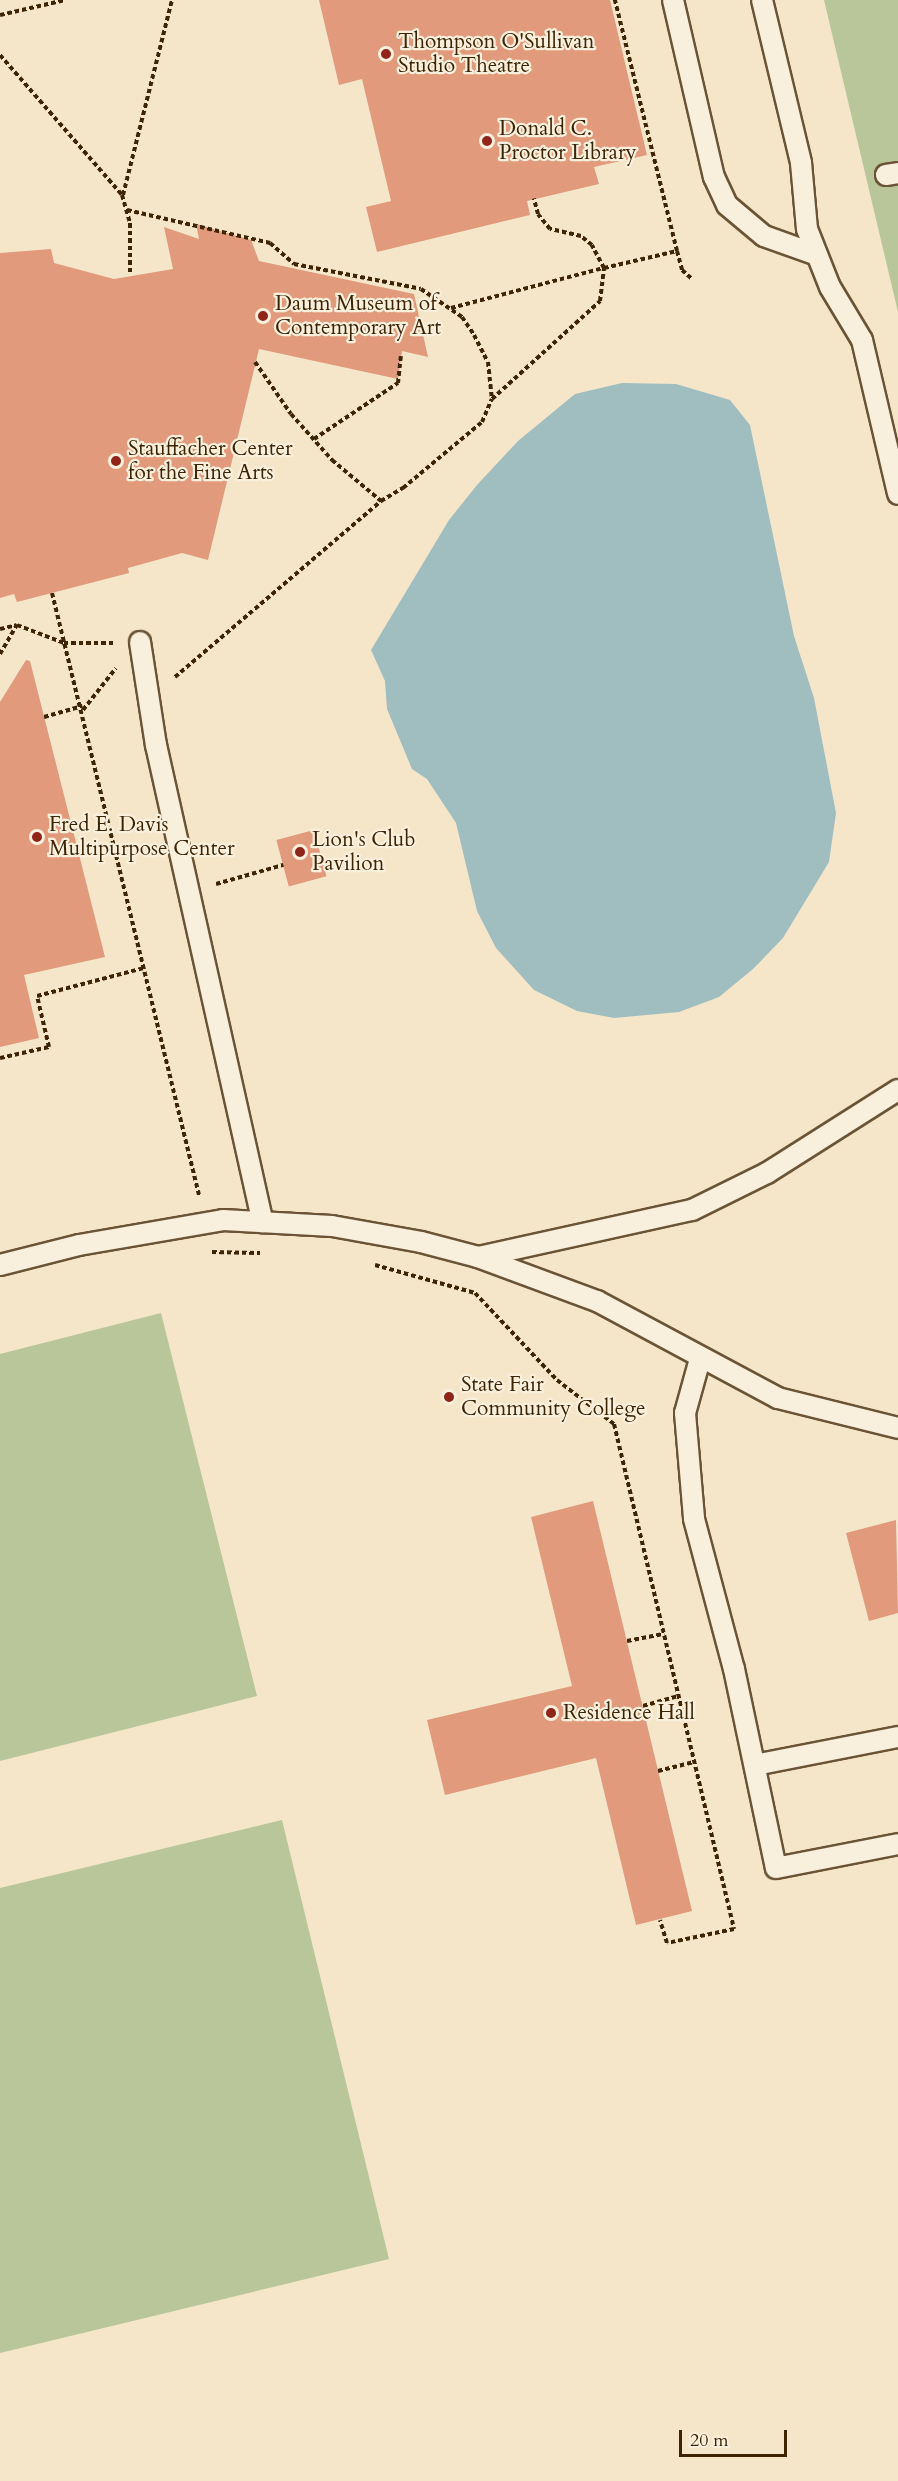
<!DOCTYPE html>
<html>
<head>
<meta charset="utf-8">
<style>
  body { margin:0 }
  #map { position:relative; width:898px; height:2481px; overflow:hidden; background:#f5e6ca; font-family:Cardo,serif }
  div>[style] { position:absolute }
  .green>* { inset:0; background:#b8c69a }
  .water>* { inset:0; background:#a0bdc0 }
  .building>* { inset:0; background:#e19a7c; transform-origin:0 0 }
  .path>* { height:4px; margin-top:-2px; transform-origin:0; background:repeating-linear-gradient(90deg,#3d2404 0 4.5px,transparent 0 7.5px) }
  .roads { filter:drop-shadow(2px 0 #6b5436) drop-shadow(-2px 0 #6b5436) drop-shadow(0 2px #6b5436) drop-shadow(0 -2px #6b5436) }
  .service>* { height:20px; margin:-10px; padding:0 10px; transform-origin:10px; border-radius:10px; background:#f8efdd }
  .dots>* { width:16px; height:16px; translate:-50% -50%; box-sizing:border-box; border:3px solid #f8efdd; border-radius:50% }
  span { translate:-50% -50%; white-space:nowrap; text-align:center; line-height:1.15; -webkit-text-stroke:4.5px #f8efdd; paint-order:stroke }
  .poi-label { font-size:21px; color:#3d2404 }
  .left { translate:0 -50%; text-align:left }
  .scale { position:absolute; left:679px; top:2430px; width:108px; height:27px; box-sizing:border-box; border:3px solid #3d2404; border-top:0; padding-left:8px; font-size:18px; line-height:21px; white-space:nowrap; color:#3d2404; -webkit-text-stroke:4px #f8efdd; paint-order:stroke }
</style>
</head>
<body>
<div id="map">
  <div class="green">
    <i style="clip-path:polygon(824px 0,898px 0,898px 312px)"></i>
    <i style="clip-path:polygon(161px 1313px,257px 1696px,0 1761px,0 1354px)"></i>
    <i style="clip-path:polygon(282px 1820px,389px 2259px,0 2353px,0 1888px)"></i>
  </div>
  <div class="water">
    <i style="clip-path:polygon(622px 383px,676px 384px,730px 400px,750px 425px,794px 636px,814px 698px,836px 813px,829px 862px,783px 938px,753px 969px,719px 997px,679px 1012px,614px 1018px,577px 1011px,534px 990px,496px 948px,477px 911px,456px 823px,427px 779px,412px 769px,387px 709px,385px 681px,371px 650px,449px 520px,477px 485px,518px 441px,575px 394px)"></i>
  </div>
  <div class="building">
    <i style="clip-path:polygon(319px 0,610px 0,647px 155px,594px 167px,599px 184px,527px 201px,530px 215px,377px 252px,366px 207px,391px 201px,362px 79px,339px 85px)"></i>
    <i style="clip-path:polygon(196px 224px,251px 240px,259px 261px,414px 294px,428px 357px,402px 351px,398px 379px,259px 349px,208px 560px,182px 553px,128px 568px,129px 573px,17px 602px,14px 594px,0 598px,0 253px,51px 249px,54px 263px,114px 279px,173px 269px,164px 227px,199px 239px)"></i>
    <i style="clip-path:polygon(26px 660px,30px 661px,105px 957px,24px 975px,39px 1038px,0 1047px,0 702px)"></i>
    <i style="left:314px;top:830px;width:48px;height:39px;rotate:75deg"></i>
    <i style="clip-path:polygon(593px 1501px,692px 1911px,636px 1925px,596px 1758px,445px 1795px,427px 1720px,572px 1686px,531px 1517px)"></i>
    <i style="clip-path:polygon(896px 1520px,898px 1613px,869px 1621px,846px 1533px)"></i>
  </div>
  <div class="path">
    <i style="left:0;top:15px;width:67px;rotate:-13deg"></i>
    <i style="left:0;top:55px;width:186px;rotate:48.9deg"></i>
    <i style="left:122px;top:195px;width:29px;rotate:74deg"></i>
    <i style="left:130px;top:223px;width:52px;rotate:90deg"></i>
    <i style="left:123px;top:195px;width:201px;rotate:-75.9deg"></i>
    <i style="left:127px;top:210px;width:147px;rotate:13deg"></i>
    <i style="left:270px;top:243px;width:32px;rotate:41deg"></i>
    <i style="left:294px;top:264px;width:129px;rotate:11.1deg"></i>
    <i style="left:421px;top:289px;width:50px;rotate:34.3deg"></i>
    <i style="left:462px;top:317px;width:22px;rotate:56deg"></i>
    <i style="left:474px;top:335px;width:30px;rotate:63deg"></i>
    <i style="left:488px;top:362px;width:37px;rotate:84deg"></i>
    <i style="left:677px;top:251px;width:20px;rotate:75deg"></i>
    <i style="left:682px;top:270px;width:15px;rotate:42deg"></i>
    <i style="left:451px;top:308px;width:158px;rotate:-14.7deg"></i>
    <i style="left:604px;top:268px;width:26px;rotate:-118deg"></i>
    <i style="left:592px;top:245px;width:14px;rotate:-141deg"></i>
    <i style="left:581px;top:236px;width:32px;rotate:-167deg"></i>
    <i style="left:550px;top:229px;width:19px;rotate:-129deg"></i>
    <i style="left:538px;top:214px;width:16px;rotate:-105deg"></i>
    <i style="left:255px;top:362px;width:63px;rotate:55.3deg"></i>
    <i style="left:291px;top:414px;width:62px;rotate:48.3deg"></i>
    <i style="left:332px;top:460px;width:64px;rotate:39.9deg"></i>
    <i style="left:314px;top:439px;width:101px;rotate:-33.7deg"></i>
    <i style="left:398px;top:383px;width:27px;rotate:-84deg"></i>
    <i style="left:52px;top:593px;width:620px;rotate:76.28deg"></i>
    <i style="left:0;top:629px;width:17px;rotate:-13deg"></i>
    <i style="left:0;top:654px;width:34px;rotate:-60deg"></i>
    <i style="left:17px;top:625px;width:50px;rotate:21deg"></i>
    <i style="left:64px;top:643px;width:49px"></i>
    <i style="left:175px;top:677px;width:271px;rotate:-40.5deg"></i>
    <i style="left:381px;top:501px;width:26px;rotate:-31deg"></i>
    <i style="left:403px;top:488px;width:103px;rotate:-39.9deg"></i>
    <i style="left:482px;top:422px;width:25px;rotate:-67deg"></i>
    <i style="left:492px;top:399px;width:146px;rotate:-42.2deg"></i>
    <i style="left:600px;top:301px;width:33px;rotate:-83deg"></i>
    <i style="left:604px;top:268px;width:75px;rotate:-13.1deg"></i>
    <i style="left:677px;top:251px;width:259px;rotate:-103.9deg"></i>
    <i style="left:83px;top:710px;width:53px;rotate:-51.8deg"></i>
    <i style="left:44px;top:717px;width:40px;rotate:-16deg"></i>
    <i style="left:216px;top:884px;width:70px;rotate:-15.8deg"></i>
    <i style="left:0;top:1058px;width:50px;rotate:-12.7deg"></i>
    <i style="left:49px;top:1047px;width:52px;rotate:-103.2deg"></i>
    <i style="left:37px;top:996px;width:111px;rotate:-14.7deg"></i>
    <i style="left:212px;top:1252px;width:48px;rotate:1.2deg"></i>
    <i style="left:375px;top:1265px;width:104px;rotate:15.6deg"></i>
    <i style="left:475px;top:1293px;width:120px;rotate:46.7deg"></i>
    <i style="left:557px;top:1380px;width:72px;rotate:37.7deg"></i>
    <i style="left:614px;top:1424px;width:519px;rotate:76.63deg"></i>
    <i style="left:734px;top:1929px;width:68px;rotate:168.2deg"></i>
    <i style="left:667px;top:1943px;width:24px;rotate:-107deg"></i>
    <i style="left:627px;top:1641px;width:38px;rotate:-11deg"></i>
    <i style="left:643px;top:1706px;width:37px;rotate:-16deg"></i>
    <i style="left:658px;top:1771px;width:38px;rotate:-14deg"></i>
  </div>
  <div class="roads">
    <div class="service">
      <i style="left:673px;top:0;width:182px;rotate:77deg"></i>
      <i style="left:714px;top:177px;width:31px;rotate:65deg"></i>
      <i style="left:727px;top:205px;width:48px;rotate:40deg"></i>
      <i style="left:764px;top:236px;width:56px;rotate:19.7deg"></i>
      <i style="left:762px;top:0;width:168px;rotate:76.5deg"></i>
      <i style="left:801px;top:163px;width:66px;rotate:84.8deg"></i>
      <i style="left:807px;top:229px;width:62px;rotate:68.4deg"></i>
      <i style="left:830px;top:287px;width:62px;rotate:58.9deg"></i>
      <i style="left:862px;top:340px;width:158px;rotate:76.8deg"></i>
      <i style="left:886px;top:175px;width:12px;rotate:-9deg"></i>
      <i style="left:140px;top:642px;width:104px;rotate:81.2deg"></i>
      <i style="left:156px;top:745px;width:489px;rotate:77.4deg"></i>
      <i style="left:478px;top:1257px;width:219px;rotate:-12.4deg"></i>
      <i style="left:692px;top:1210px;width:84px;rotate:-26.3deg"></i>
      <i style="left:767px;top:1173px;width:155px;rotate:-32.4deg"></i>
      <i style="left:0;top:1265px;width:81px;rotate:-14.2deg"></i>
      <i style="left:79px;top:1245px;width:146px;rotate:-9.8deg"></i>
      <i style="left:223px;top:1220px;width:109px;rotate:3.2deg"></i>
      <i style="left:332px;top:1226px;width:90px;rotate:10.2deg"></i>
      <i style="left:421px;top:1242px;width:59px;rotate:14.7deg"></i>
      <i style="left:478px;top:1257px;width:127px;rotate:20.3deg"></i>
      <i style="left:597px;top:1301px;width:205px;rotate:28.2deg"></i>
      <i style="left:778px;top:1398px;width:124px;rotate:14deg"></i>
      <i style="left:700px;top:1359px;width:56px;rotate:105.5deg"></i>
      <i style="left:685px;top:1413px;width:106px;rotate:85.1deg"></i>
      <i style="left:694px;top:1519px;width:155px;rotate:75.1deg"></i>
      <i style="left:734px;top:1669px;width:203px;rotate:78.1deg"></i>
      <i style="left:776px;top:1868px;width:124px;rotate:-11.1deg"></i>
      <i style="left:755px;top:1765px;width:146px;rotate:-11.1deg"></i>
    </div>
  </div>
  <div class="dots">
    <i style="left:386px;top:54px;background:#8f2418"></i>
    <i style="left:487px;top:141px;background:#8f2418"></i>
    <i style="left:263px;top:316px;background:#8f2418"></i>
    <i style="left:116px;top:461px;background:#8f2418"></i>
    <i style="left:37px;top:837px;background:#8f2418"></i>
    <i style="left:300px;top:852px;background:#8f2418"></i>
    <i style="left:449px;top:1397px;background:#8f2418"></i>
    <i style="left:551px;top:1713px;background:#8f2418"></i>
  </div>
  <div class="poi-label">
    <span class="left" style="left:398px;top:54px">Thompson O'Sullivan<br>Studio Theatre</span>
    <span class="left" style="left:499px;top:141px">Donald C.<br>Proctor Library</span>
    <span class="left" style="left:275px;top:316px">Daum Museum of<br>Contemporary Art</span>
    <span class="left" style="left:128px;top:461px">Stauffacher Center<br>for the Fine Arts</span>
    <span class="left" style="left:49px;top:837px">Fred E. Davis<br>Multipurpose Center</span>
    <span class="left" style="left:312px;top:852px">Lion's Club<br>Pavilion</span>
    <span class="left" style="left:461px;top:1397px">State Fair<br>Community College</span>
    <span class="left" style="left:563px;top:1713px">Residence Hall</span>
  </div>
  <div class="scale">20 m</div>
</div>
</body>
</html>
